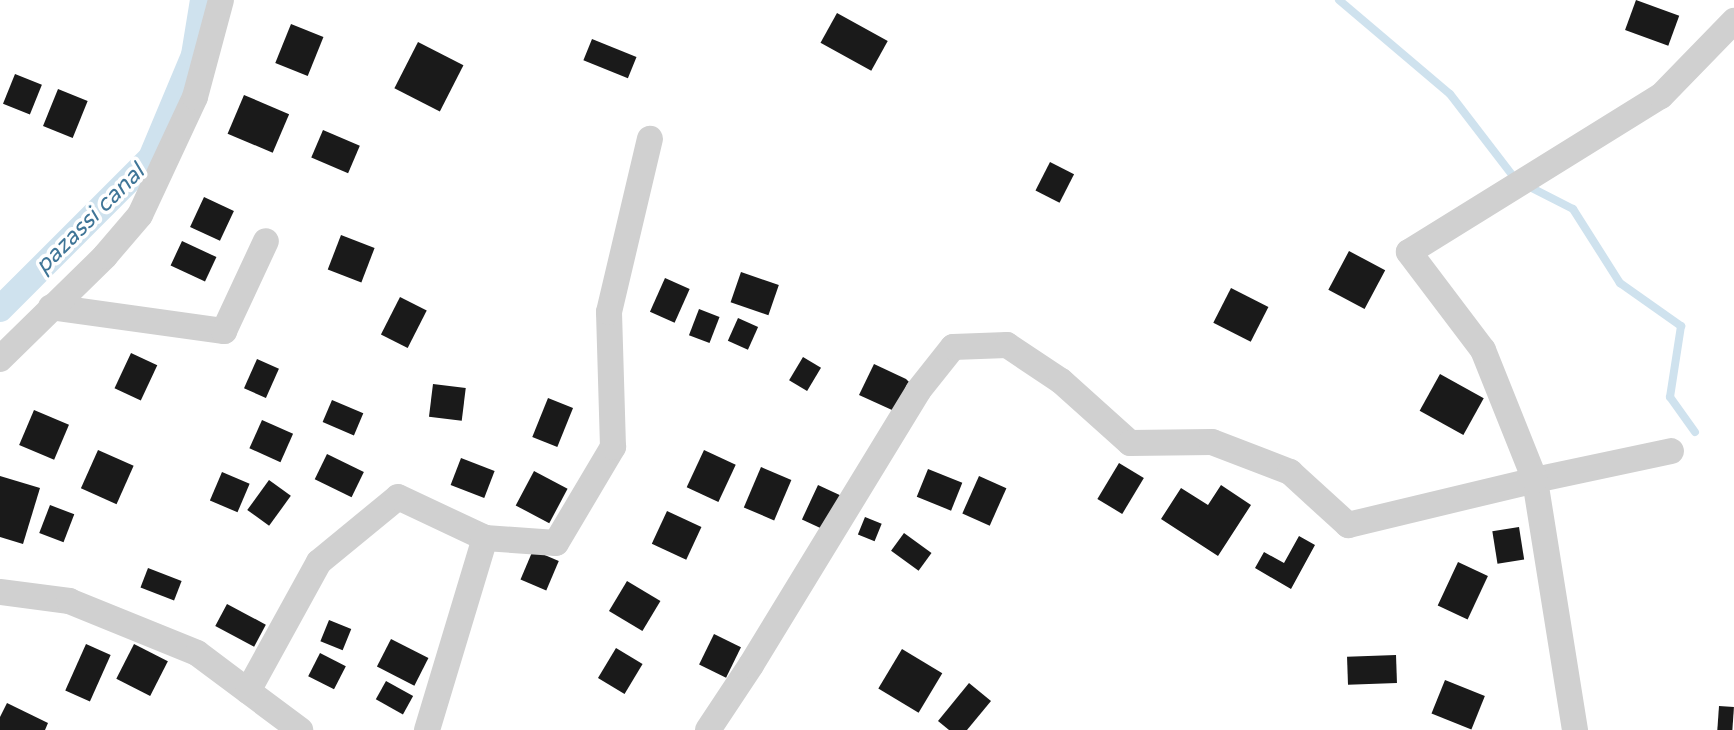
<!DOCTYPE html>
<html>
<head>
<meta charset="utf-8">
<style>
  body { margin:0 }
  #map { position:relative; width:1734px; height:730px; overflow:hidden; background:#fff; font-family:"Varela Round",sans-serif }
  div>[style] { position:absolute }
  .stream>* { height:8px; margin:-4px; padding:0 4px; transform-origin:4px; border-radius:4px; background:#cfe2ee }
  .canal>* { height:26px; margin:-13px; padding:0 13px; transform-origin:13px; border-radius:13px; background:#cfe2ee }
  .building>* { inset:0; background:#1a1a1a; transform-origin:0 0 }
  .minor>* { height:26px; margin:-13px; padding:0 13px; transform-origin:13px; border-radius:13px; background:#d0d0d0 }
  span { translate:-50% -50%; white-space:nowrap; text-align:center; line-height:1.15; -webkit-text-stroke:7px #fff; paint-order:stroke }
  .water-label { font-size:23px; color:#3f7597; font-style:italic }
</style>
</head>
<body>
<div id="map">
  <div class="stream">
    <i style="left:1339px;top:0;width:145px;rotate:40.3deg"></i>
    <i style="left:1450px;top:94px;width:108px;rotate:52.5deg"></i>
    <i style="left:1516px;top:180px;width:64px;rotate:27deg"></i>
    <i style="left:1573px;top:209px;width:88px;rotate:57.6deg"></i>
    <i style="left:1620px;top:283px;width:75px;rotate:35.2deg"></i>
    <i style="left:1681px;top:326px;width:72px;rotate:98.8deg"></i>
    <i style="left:1670px;top:397px;width:43px;rotate:54.5deg"></i>
  </div>
  <div class="canal">
    <i style="left:0;top:309px;width:214px;rotate:-45deg"></i>
    <i style="left:151px;top:158px;width:112px;rotate:-67.3deg"></i>
    <i style="left:194px;top:55px;width:56px;rotate:-80.7deg"></i>
  </div>
  <div class="building">
    <i style="left:1636px;top:0;width:46px;height:32px;rotate:20deg"></i>
    <i style="left:837px;top:13px;width:58px;height:34px;rotate:29deg"></i>
    <i style="left:291px;top:24px;width:35px;height:42px;rotate:22deg"></i>
    <i style="left:592px;top:39px;width:48px;height:23px;rotate:22deg"></i>
    <i style="left:418px;top:42px;width:51px;height:52px;rotate:27deg"></i>
    <i style="left:15px;top:74px;width:29px;height:32px;rotate:22deg"></i>
    <i style="left:58px;top:89px;width:32px;height:40px;rotate:22deg"></i>
    <i style="left:244px;top:95px;width:49px;height:42px;rotate:23deg"></i>
    <i style="left:323px;top:130px;width:40px;height:30px;rotate:23deg"></i>
    <i style="left:1050px;top:162px;width:27px;height:32px;rotate:27deg"></i>
    <i style="left:204px;top:197px;width:33px;height:33px;rotate:25deg"></i>
    <i style="left:341px;top:235px;width:36px;height:37px;rotate:21deg"></i>
    <i style="left:182px;top:241px;width:38px;height:27px;rotate:25deg"></i>
    <i style="left:1349px;top:251px;width:41px;height:44px;rotate:28deg"></i>
    <i style="left:741px;top:272px;width:40px;height:32px;rotate:19deg"></i>
    <i style="left:665px;top:278px;width:27px;height:37px;rotate:24deg"></i>
    <i style="left:1231px;top:288px;width:42px;height:39px;rotate:27deg"></i>
    <i style="left:400px;top:297px;width:30px;height:42px;rotate:27deg"></i>
    <i style="left:699px;top:309px;width:22px;height:28px;rotate:21deg"></i>
    <i style="left:738px;top:318px;width:22px;height:25px;rotate:24deg"></i>
    <i style="left:131px;top:353px;width:29px;height:39px;rotate:25deg"></i>
    <i style="left:803px;top:357px;width:21px;height:27px;rotate:31deg"></i>
    <i style="left:257px;top:359px;width:24px;height:32px;rotate:24deg"></i>
    <i style="clip-path:polygon(874px 364px,906px 379px,918px 391px,892px 410px,859px 395px)"></i>
    <i style="left:1440px;top:374px;width:50px;height:42px;rotate:29deg"></i>
    <i style="left:433px;top:384px;width:33px;height:33px;rotate:7deg"></i>
    <i style="left:548px;top:398px;width:27px;height:42px;rotate:22deg"></i>
    <i style="left:332px;top:400px;width:34px;height:24px;rotate:23deg"></i>
    <i style="left:34px;top:410px;width:38px;height:38px;rotate:23deg"></i>
    <i style="left:262px;top:420px;width:34px;height:31px;rotate:24deg"></i>
    <i style="left:98px;top:450px;width:39px;height:42px;rotate:24deg"></i>
    <i style="left:704px;top:450px;width:35px;height:41px;rotate:25deg"></i>
    <i style="left:327px;top:454px;width:41px;height:28px;rotate:26deg"></i>
    <i style="left:461px;top:458px;width:36px;height:29px;rotate:21deg"></i>
    <i style="left:1119px;top:463px;width:29px;height:42px;rotate:31deg"></i>
    <i style="left:761px;top:467px;width:33px;height:44px;rotate:23deg"></i>
    <i style="left:928px;top:469px;width:37px;height:30px;rotate:22deg"></i>
    <i style="left:534px;top:471px;width:38px;height:39px;rotate:28deg"></i>
    <i style="left:222px;top:472px;width:30px;height:31px;rotate:23deg"></i>
    <i style="clip-path:polygon(0 476px,40px 488px,23px 544px,0 537px)"></i>
    <i style="left:979px;top:476px;width:30px;height:41px;rotate:24deg"></i>
    <i style="left:269px;top:480px;width:27px;height:37px;rotate:36deg"></i>
    <i style="left:818px;top:485px;width:31px;height:38px;rotate:25deg"></i>
    <i style="clip-path:polygon(1221px 485px,1251px 505px,1218px 556px,1161px 519px,1181px 488px,1208px 505px)"></i>
    <i style="left:50px;top:505px;width:26px;height:30px;rotate:21deg"></i>
    <i style="left:667px;top:511px;width:38px;height:36px;rotate:25deg"></i>
    <i style="left:865px;top:517px;width:18px;height:19px;rotate:22deg"></i>
    <i style="left:1519px;top:527px;width:33px;height:27px;rotate:81deg"></i>
    <i style="left:904px;top:533px;width:34px;height:22px;rotate:36deg"></i>
    <i style="clip-path:polygon(1299px 536px,1315px 545px,1291px 589px,1255px 568px,1264px 552px,1284px 563px)"></i>
    <i style="left:533px;top:550px;width:28px;height:32px;rotate:23deg"></i>
    <i style="left:1458px;top:562px;width:33px;height:48px;rotate:25deg"></i>
    <i style="left:148px;top:568px;width:36px;height:21px;rotate:21deg"></i>
    <i style="left:627px;top:581px;width:39px;height:35px;rotate:31deg"></i>
    <i style="left:227px;top:604px;width:44px;height:25px;rotate:28deg"></i>
    <i style="left:329px;top:620px;width:24px;height:23px;rotate:22deg"></i>
    <i style="left:714px;top:634px;width:30px;height:34px;rotate:26deg"></i>
    <i style="left:391px;top:639px;width:42px;height:31px;rotate:27deg"></i>
    <i style="left:86px;top:644px;width:27px;height:51px;rotate:24deg"></i>
    <i style="left:134px;top:644px;width:38px;height:39px;rotate:27deg"></i>
    <i style="left:616px;top:648px;width:31px;height:35px;rotate:31deg"></i>
    <i style="left:902px;top:649px;width:47px;height:46px;rotate:31deg"></i>
    <i style="left:320px;top:653px;width:29px;height:26px;rotate:27deg"></i>
    <i style="left:1396px;top:655px;width:28px;height:49px;rotate:88deg"></i>
    <i style="left:1445px;top:680px;width:43px;height:36px;rotate:22deg"></i>
    <i style="left:386px;top:681px;width:31px;height:21px;rotate:29deg"></i>
    <i style="clip-path:polygon(969px 683px,991px 701px,967px 730px,949px 730px,938px 721px)"></i>
    <i style="clip-path:polygon(7px 703px,48px 723px,45px 730px,0 730px,0 717px)"></i>
    <i style="left:1719px;top:706px;width:15px;height:24px;rotate:4deg"></i>
  </div>
  <div class="minor">
    <i style="left:51px;top:307px;width:175px;rotate:7.9deg"></i>
    <i style="left:224px;top:331px;width:99px;rotate:-65deg"></i>
    <i style="left:0;top:359px;width:147px;rotate:-44.4deg"></i>
    <i style="left:105px;top:256px;width:54px;rotate:-49.5deg"></i>
    <i style="left:140px;top:215px;width:130px;rotate:-65deg"></i>
    <i style="left:195px;top:97px;width:100px;rotate:-75deg"></i>
    <i style="left:0;top:592px;width:70px;rotate:7.4deg"></i>
    <i style="left:69px;top:601px;width:138px;rotate:22.1deg"></i>
    <i style="left:197px;top:653px;width:129px;rotate:36.8deg"></i>
    <i style="left:248px;top:691px;width:147px;rotate:-61.2deg"></i>
    <i style="left:319px;top:562px;width:102px;rotate:-39.4deg"></i>
    <i style="left:398px;top:497px;width:96px;rotate:25.2deg"></i>
    <i style="left:427px;top:730px;width:201px;rotate:-73.2deg"></i>
    <i style="left:485px;top:538px;width:71px;rotate:4deg"></i>
    <i style="left:556px;top:543px;width:112px;rotate:-59.3deg"></i>
    <i style="left:613px;top:447px;width:135px;rotate:-91.7deg"></i>
    <i style="left:609px;top:312px;width:178px;rotate:-76.7deg"></i>
    <i style="left:708px;top:730px;width:78px;rotate:-56.5deg"></i>
    <i style="left:751px;top:665px;width:321px;rotate:-58.6deg"></i>
    <i style="left:918px;top:391px;width:56px;rotate:-51.5deg"></i>
    <i style="left:953px;top:347px;width:54px;rotate:-2.1deg"></i>
    <i style="left:1007px;top:345px;width:65px;rotate:33.7deg"></i>
    <i style="left:1061px;top:381px;width:93px;rotate:41.9deg"></i>
    <i style="left:1130px;top:443px;width:82px;rotate:-0.7deg"></i>
    <i style="left:1212px;top:442px;width:84px;rotate:21deg"></i>
    <i style="left:1290px;top:472px;width:79px;rotate:42.4deg"></i>
    <i style="left:1348px;top:525px;width:192px;rotate:-13.5deg"></i>
    <i style="left:1535px;top:480px;width:139px;rotate:-12deg"></i>
    <i style="left:1575px;top:730px;width:253px;rotate:-99.1deg"></i>
    <i style="left:1535px;top:480px;width:140px;rotate:-111.8deg"></i>
    <i style="left:1483px;top:350px;width:123px;rotate:-127.1deg"></i>
    <i style="left:1409px;top:252px;width:296px;rotate:-31.8deg"></i>
    <i style="left:1661px;top:96px;width:105px;rotate:-45.8deg"></i>
  </div>
  <div class="water-label">
    <span style="left:90px;top:219px;rotate:-45deg">pazassi canal</span>
  </div>
</div>
</body>
</html>
